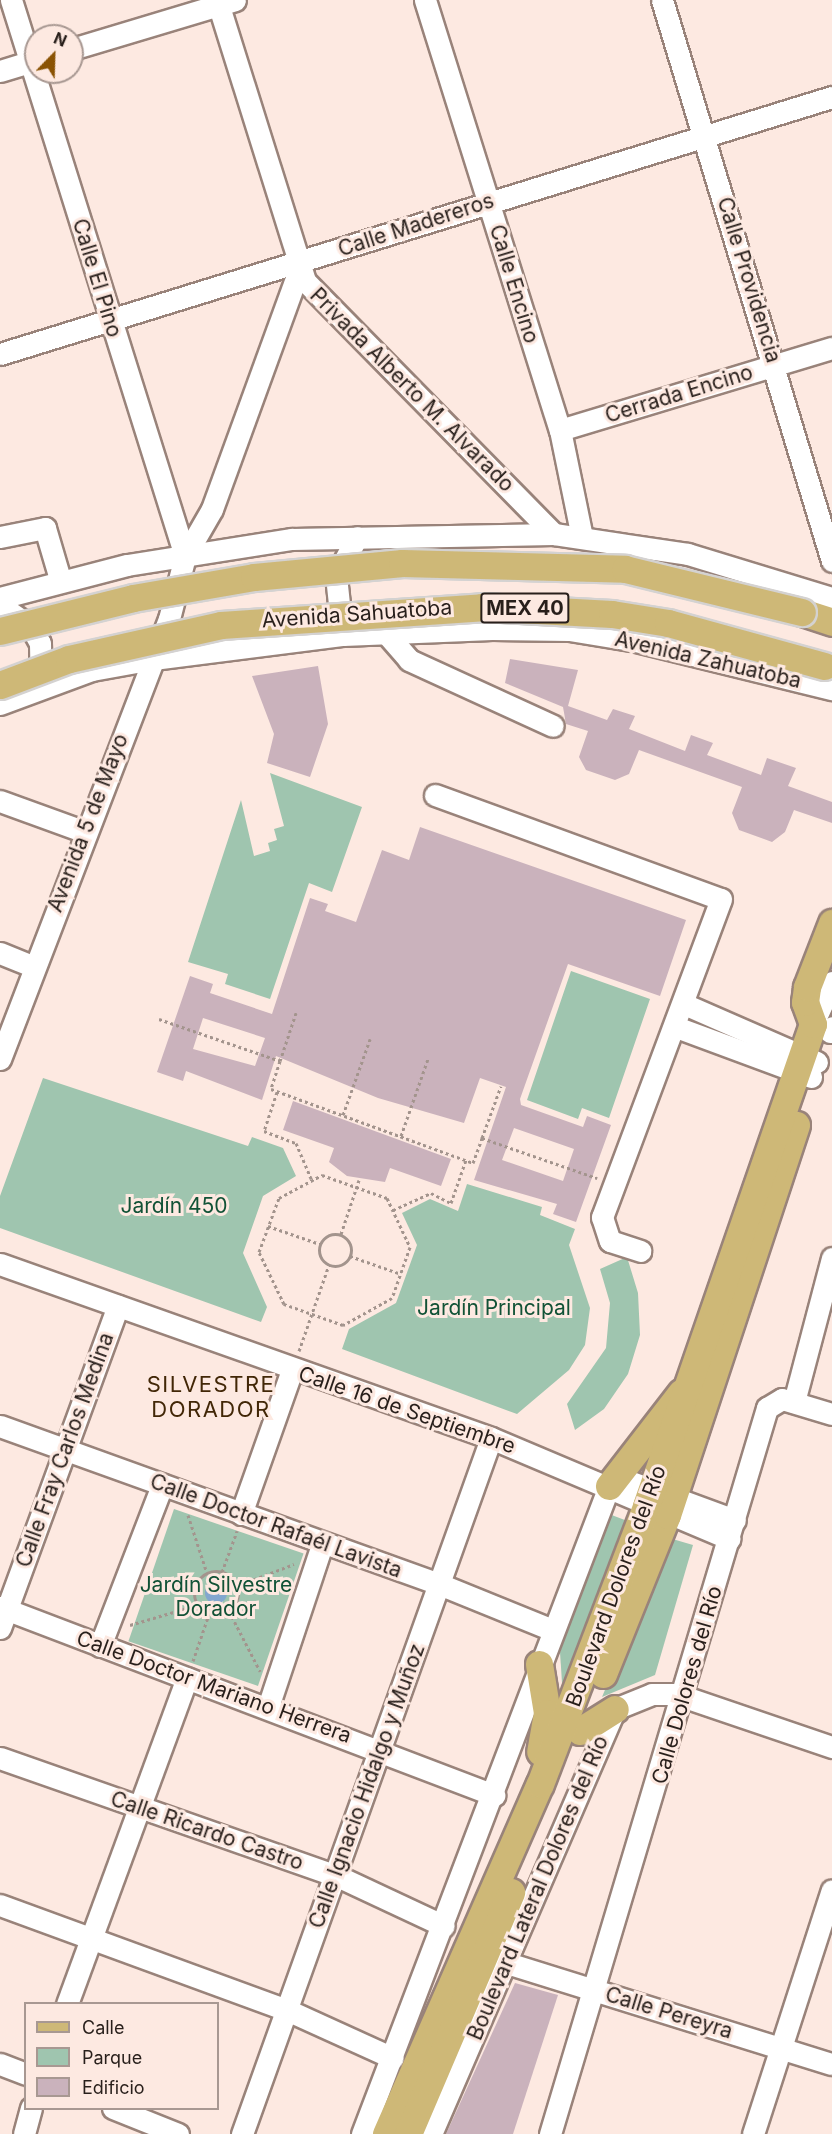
<!DOCTYPE html>
<html>
<head>
<meta charset="utf-8">
<style>
  body { margin:0 }
  #map { position:relative; width:832px; height:2134px; overflow:hidden; background:#fde9e1; font-family:Inter,sans-serif }
  div>[style] { position:absolute }
  .green>* { inset:0; background:#9fc5af; transform-origin:0 0 }
  .water>* { inset:0; background:#83a7cf }
  .round { border-radius:50% }
  .building>* { inset:0; background:#cab2bc }
  .path>* { height:3px; margin-top:-1.5px; transform-origin:0; background:repeating-linear-gradient(90deg,#a3948d 0 3px,transparent 0 6px) }
  .path>.ring { margin:-1.5px; padding:0; box-sizing:content-box; background:none; border:3px solid #a3948d; border-radius:50% }
  .roads { filter:drop-shadow(2px 0 #99837a) drop-shadow(-2px 0 #99837a) drop-shadow(0 2px #99837a) drop-shadow(0 -2px #99837a) }
  .minor>* { height:21px; margin:-10.5px; padding:0 10.5px; transform-origin:10.5px; border-radius:10.5px; background:#fff }
  .major>* { height:27px; margin:-13.5px; padding:0 13.5px; transform-origin:13.5px; border-radius:13.5px; background:#ceb877 }
  .bridges { filter:drop-shadow(2px 0 #d4d2d1) drop-shadow(-2px 0 #d4d2d1) drop-shadow(0 2px #d4d2d1) drop-shadow(0 -2px #d4d2d1) }
  .major-bridge>* { height:27px; margin:-13.5px; padding:0 13.5px; transform-origin:13.5px; border-radius:13.5px; background:#ceb877 }
  span { translate:-50% -50%; white-space:nowrap; text-align:center; line-height:1.15; -webkit-text-stroke:6px #fde9e1; paint-order:stroke }
  .shield-label span { padding:2px 4px; background:#fde9e1; border:2px solid; border-radius:4px; -webkit-text-stroke-width:0 }
  .shield-label { font-size:20px; color:#281f1b; font-weight:700 }
  .street-label { font-size:21px; color:#281f1b }
  .park-label { font-size:21px; color:#115236 }
  .neighbourhood-label { font-size:22px; color:#422707; letter-spacing:1.5px }
  .legend { position:absolute; left:24px; top:2002px; width:195px; height:108px; box-sizing:border-box; background:#fde9e1; border:2px solid #a89892; margin:0; padding:8px 10px; list-style:none; font-size:18px; color:#281f1b }
  .legend li { display:flex; align-items:center; gap:12px; height:30px }
  .legend b { width:30px; border:2px solid #a89892 }
  .north { position:absolute; left:24px; top:24px; width:60px; height:60px; box-sizing:border-box; background:#fde9e1; border:2px solid #a89892; border-radius:50%; rotate:23deg; font-size:16px; font-weight:700; line-height:24px; text-align:center; color:#281f1b }
  .north::after { content:''; display:block; margin:auto; width:21px; height:27px; background:#8a5304; clip-path:polygon(50% 0,100% 100%,50% 72%,0 100%) }
</style>
</head>
<body>
<div id="map">
  <div class="green">
    <i style="clip-path:polygon(270px 773px,362px 807px,332px 892px,309px 883px,270px 999px,225px 984px,228px 974px,188px 962px,241px 800px,254px 856px,270px 851px,268px 843px,277px 840px,274px 829px,284px 826px)"></i>
    <i style="clip-path:polygon(571px 971px,650px 999px,609px 1118px,582px 1108px,578px 1119px,527px 1100px)"></i>
    <i style="clip-path:polygon(43px 1078px,248px 1146px,252px 1137px,283px 1148px,296px 1176px,263px 1196px,243px 1253px,267px 1307px,261px 1322px,0 1228px,0 1196px)"></i>
    <i style="clip-path:polygon(467px 1184px,542px 1207px,540px 1215px,575px 1229px,569px 1245px,590px 1308px,585px 1345px,569px 1370px,517px 1414px,342px 1349px,349px 1329px,396px 1303px,417px 1245px,402px 1213px,430px 1199px,458px 1211px)"></i>
    <i style="clip-path:polygon(627px 1257px,638px 1293px,640px 1335px,628px 1374px,604px 1409px,575px 1430px,567px 1404px,606px 1348px,610px 1303px,600px 1269px)"></i>
    <i style="left:174px;top:1509px;width:137px;height:140px;rotate:19deg"></i>
    <i style="clip-path:polygon(609px 1514px,630px 1522px,563px 1698px,560px 1652px)"></i>
    <i style="clip-path:polygon(669px 1538px,693px 1545px,655px 1675px,602px 1697px)"></i>
  </div>
  <div class="water">
    <i class="round" style="left:205px;top:1582px;width:22px;height:22px"></i>
  </div>
  <div class="building">
    <i style="clip-path:polygon(510px 659px,578px 670px,568px 706px,607px 720px,613px 709px,635px 716px,629px 729px,685px 751px,691px 735px,713px 743px,707px 755px,761px 775px,767px 758px,796px 768px,788px 786px,832px 802px,832px 823px,794px 810px,785px 832px,772px 842px,739px 830px,732px 813px,742px 787px,639px 750px,629px 774px,615px 780px,586px 770px,579px 757px,588px 731px,566px 724px,563px 707px,505px 683px)"></i>
    <i style="clip-path:polygon(318px 666px,328px 724px,310px 777px,267px 763px,274px 734px,252px 676px)"></i>
    <i style="clip-path:polygon(evenodd,420px 827px,686px 920px,660px 996px,568px 964px,520px 1099px,521px 1105px,583px 1127px,587px 1116px,611px 1125px,576px 1222px,553px 1214px,557px 1204px,474px 1180px,506px 1087px,480px 1078px,464px 1123px,378px 1098px,276px 1056px,262px 1100px,186px 1071px,183px 1081px,157px 1072px,190px 976px,213px 984px,210px 993px,272px 1014px,310px 898px,328px 904px,325px 911px,356px 922px,382px 850px,409px 860px,420px 827px,203px 1018px,265px 1038px,255px 1066px,193px 1049px,203px 1018px,420px 827px,514px 1128px,574px 1149px,563px 1181px,502px 1160px,514px 1128px)"></i>
    <i style="clip-path:polygon(293px 1101px,451px 1159px,441px 1186px,390px 1168px,385px 1182px,347px 1176px,329px 1162px,334px 1148px,283px 1130px)"></i>
    <i style="clip-path:polygon(515px 1983px,558px 1995px,513px 2134px,446px 2134px)"></i>
  </div>
  <div class="path">
    <i style="left:159px;top:1019px;width:128px;rotate:19.1deg"></i>
    <i style="left:280px;top:1061px;width:29px;rotate:108deg"></i>
    <i style="left:271px;top:1089px;width:215px;rotate:20.1deg"></i>
    <i style="left:473px;top:1163px;width:27px;rotate:-70deg"></i>
    <i style="left:482px;top:1138px;width:122px;rotate:19.2deg"></i>
    <i style="left:280px;top:1061px;width:51px;rotate:-71.6deg"></i>
    <i style="left:277px;top:1092px;width:41px;rotate:108.4deg"></i>
    <i style="left:264px;top:1131px;width:34px;rotate:21deg"></i>
    <i style="left:296px;top:1143px;width:39px;rotate:67deg"></i>
    <i style="left:343px;top:1115px;width:81px;rotate:-70.4deg"></i>
    <i style="left:401px;top:1136px;width:82px;rotate:-70.7deg"></i>
    <i style="left:482px;top:1138px;width:55px;rotate:-69.9deg"></i>
    <i style="left:322px;top:1175px;width:69px;rotate:19.5deg"></i>
    <i style="left:387px;top:1198px;width:54px;rotate:64.9deg"></i>
    <i style="left:410px;top:1247px;width:54px;rotate:109.4deg"></i>
    <i style="left:392px;top:1298px;width:56px;rotate:151.1deg"></i>
    <i style="left:343px;top:1325px;width:63px;rotate:-160.4deg"></i>
    <i style="left:284px;top:1304px;width:58px;rotate:-115.7deg"></i>
    <i style="left:259px;top:1252px;width:58px;rotate:-69.7deg"></i>
    <i style="left:279px;top:1198px;width:49px;rotate:-28.1deg"></i>
    <i style="left:393px;top:1210px;width:42px;rotate:-24.1deg"></i>
    <i style="left:431px;top:1193px;width:22px;rotate:27deg"></i>
    <i style="left:451px;top:1203px;width:46px;rotate:-70.8deg"></i>
    <i style="left:268px;top:1226px;width:55px;rotate:19.1deg"></i>
    <i class="ring" style="left:319px;top:1234px;width:29px;height:29px"></i>
    <i style="left:341px;top:1234px;width:57px;rotate:-71.6deg"></i>
    <i style="left:350px;top:1256px;width:54px;rotate:19.4deg"></i>
    <i style="left:299px;top:1351px;width:91px;rotate:-70.8deg"></i>
    <i style="left:188px;top:1515px;width:61px;rotate:71.9deg"></i>
    <i class="ring" style="left:194px;top:1571px;width:41px;height:41px"></i>
    <i style="left:222px;top:1572px;width:44px;rotate:-69.9deg"></i>
    <i style="left:237px;top:1586px;width:61px;rotate:-21.1deg"></i>
    <i style="left:229px;top:1611px;width:68px;rotate:62.7deg"></i>
    <i style="left:130px;top:1625px;width:70px;rotate:-16.6deg"></i>
    <i style="left:193px;top:1661px;width:50px;rotate:-71.2deg"></i>
  </div>
  <div class="roads">
    <div class="minor">
      <i style="left:11px;top:0;width:583px;rotate:72.62deg"></i>
      <i style="left:217px;top:0;width:294px;rotate:72.6deg"></i>
      <i style="left:305px;top:281px;width:355px;rotate:45.5deg"></i>
      <i style="left:425px;top:0;width:451px;rotate:72.6deg"></i>
      <i style="left:560px;top:430px;width:109px;rotate:78.4deg"></i>
      <i style="left:662px;top:0;width:586px;rotate:73.14deg"></i>
      <i style="left:72px;top:49px;width:170px;rotate:-16.7deg"></i>
      <i style="left:0;top:71px;width:38px;rotate:-17deg"></i>
      <i style="left:0;top:354px;width:871px;rotate:-17.17deg"></i>
      <i style="left:560px;top:430px;width:284px;rotate:-16.8deg"></i>
      <i style="left:0;top:537px;width:46px;rotate:-11.3deg"></i>
      <i style="left:45px;top:528px;width:53px;rotate:73.6deg"></i>
      <i style="left:0;top:598px;width:131px;rotate:-14.6deg"></i>
      <i style="left:127px;top:565px;width:167px;rotate:-9deg"></i>
      <i style="left:292px;top:539px;width:262px;rotate:-1.1deg"></i>
      <i style="left:554px;top:534px;width:135px;rotate:8.5deg"></i>
      <i style="left:688px;top:554px;width:151px;rotate:17deg"></i>
      <i style="left:0;top:605px;width:38px;rotate:35deg"></i>
      <i style="left:31px;top:627px;width:18px;rotate:61deg"></i>
      <i style="left:40px;top:643px;width:39px;rotate:89deg"></i>
      <i style="left:342px;top:632px;width:56px;rotate:-96.1deg"></i>
      <i style="left:336px;top:576px;width:44px;rotate:-61.7deg"></i>
      <i style="left:385px;top:632px;width:37px;rotate:49deg"></i>
      <i style="left:409px;top:660px;width:158px;rotate:24.6deg"></i>
      <i style="left:0;top:704px;width:98px;rotate:-20.3deg"></i>
      <i style="left:92px;top:670px;width:62px;rotate:-10.2deg"></i>
      <i style="left:153px;top:659px;width:192px;rotate:-7.2deg"></i>
      <i style="left:343px;top:635px;width:149px;rotate:-2.3deg"></i>
      <i style="left:492px;top:629px;width:77px;rotate:0.7deg"></i>
      <i style="left:569px;top:630px;width:68px;rotate:9.3deg"></i>
      <i style="left:636px;top:641px;width:202px;rotate:13.8deg"></i>
      <i style="left:435px;top:795px;width:304px;rotate:20deg"></i>
      <i style="left:721px;top:899px;width:340px;rotate:110.5deg"></i>
      <i style="left:602px;top:1217px;width:25px;rotate:72deg"></i>
      <i style="left:610px;top:1241px;width:32px;rotate:18deg"></i>
      <i style="left:0;top:801px;width:88px;rotate:19.9deg"></i>
      <i style="left:0;top:953px;width:35px;rotate:22deg"></i>
      <i style="left:684px;top:1004px;width:145px;rotate:23.6deg"></i>
      <i style="left:813px;top:1024px;width:46px;rotate:-65.7deg"></i>
      <i style="left:676px;top:1027px;width:144px;rotate:20.3deg"></i>
      <i style="left:830px;top:1032px;width:5px;rotate:-68deg"></i>
      <i style="left:0;top:1059px;width:471px;rotate:-69deg"></i>
      <i style="left:169px;top:619px;width:65px;rotate:-75.7deg"></i>
      <i style="left:185px;top:556px;width:54px;rotate:-60.1deg"></i>
      <i style="left:212px;top:509px;width:263px;rotate:-70deg"></i>
      <i style="left:0;top:1264px;width:521px;rotate:19.51deg"></i>
      <i style="left:491px;top:1438px;width:259px;rotate:22.9deg"></i>
      <i style="left:794px;top:1402px;width:149px;rotate:-75.2deg"></i>
      <i style="left:0;top:1426px;width:467px;rotate:19.8deg"></i>
      <i style="left:439px;top:1584px;width:120px;rotate:22.1deg"></i>
      <i style="left:609px;top:1486px;width:18px;rotate:-19deg"></i>
      <i style="left:626px;top:1480px;width:116px;rotate:20.2deg"></i>
      <i style="left:241px;top:1514px;width:153px;rotate:-70.5deg"></i>
      <i style="left:0;top:1607px;width:529px;rotate:20.84deg"></i>
      <i style="left:0;top:1628px;width:343px;rotate:-69.9deg"></i>
      <i style="left:100px;top:1646px;width:173px;rotate:-68.9deg"></i>
      <i style="left:268px;top:1707px;width:171px;rotate:-71.6deg"></i>
      <i style="left:0;top:1758px;width:355px;rotate:19.3deg"></i>
      <i style="left:335px;top:1875px;width:120px;rotate:25.1deg"></i>
      <i style="left:0;top:1905px;width:306px;rotate:20.1deg"></i>
      <i style="left:287px;top:2010px;width:116px;rotate:24.4deg"></i>
      <i style="left:507px;top:1963px;width:340px;rotate:17.3deg"></i>
      <i style="left:67px;top:2004px;width:347px;rotate:-69.8deg"></i>
      <i style="left:0;top:2064px;width:28px;rotate:21deg"></i>
      <i style="left:113px;top:2108px;width:70px;rotate:21.8deg"></i>
      <i style="left:24px;top:2134px;width:27px;rotate:-75deg"></i>
      <i style="left:242px;top:2134px;width:739px;rotate:-70.31deg"></i>
      <i style="left:362px;top:2134px;width:693px;rotate:-69.13deg"></i>
      <i style="left:431px;top:2134px;width:463px;rotate:-66.6deg"></i>
      <i style="left:615px;top:1709px;width:40px;rotate:-22deg"></i>
      <i style="left:652px;top:1694px;width:24px"></i>
      <i style="left:676px;top:1694px;width:165px;rotate:18.8deg"></i>
      <i style="left:550px;top:2134px;width:758px;rotate:-73.36deg"></i>
      <i style="left:767px;top:1408px;width:17px;rotate:-31deg"></i>
      <i style="left:782px;top:1399px;width:52px;rotate:16.7deg"></i>
      <i style="left:753px;top:2134px;width:256px;rotate:-72.1deg"></i>
    </div>
    <div class="major">
      <i style="left:802px;top:612px;width:32px;rotate:18deg"></i>
      <i style="left:609px;top:1486px;width:118px;rotate:-52.3deg"></i>
      <i style="left:539px;top:1664px;width:50px;rotate:80.7deg"></i>
      <i style="left:547px;top:1713px;width:39px;rotate:100deg"></i>
      <i style="left:603px;top:1674px;width:171px;rotate:-68.1deg"></i>
      <i style="left:667px;top:1515px;width:411px;rotate:-71.7deg"></i>
      <i style="left:580px;top:1731px;width:41px;rotate:-32.2deg"></i>
      <i style="left:386px;top:2134px;width:382px;rotate:-66.3deg"></i>
      <i style="left:540px;top:1784px;width:298px;rotate:-69.1deg"></i>
      <i style="left:646px;top:1506px;width:510px;rotate:-70.89deg"></i>
      <i style="left:813px;top:1024px;width:23px;rotate:-110deg"></i>
      <i style="left:805px;top:1002px;width:15px;rotate:-82deg"></i>
      <i style="left:807px;top:987px;width:69px;rotate:-68.7deg"></i>
      <i style="left:408px;top:2134px;width:263px;rotate:-66.9deg"></i>
    </div>
  </div>
  <div class="bridges">
    <div class="major-bridge">
      <i style="left:0;top:631px;width:137px;rotate:-13.9deg"></i>
      <i style="left:133px;top:598px;width:123px;rotate:-9.8deg"></i>
      <i style="left:254px;top:577px;width:149px;rotate:-5.4deg"></i>
      <i style="left:402px;top:563px;width:223px;rotate:1.5deg"></i>
      <i style="left:625px;top:569px;width:182px;rotate:13.7deg"></i>
      <i style="left:0;top:685px;width:74px;rotate:-20.6deg"></i>
      <i style="left:69px;top:659px;width:156px;rotate:-12.6deg"></i>
      <i style="left:221px;top:625px;width:262px;rotate:-3.9deg"></i>
      <i style="left:482px;top:607px;width:130px;rotate:3.1deg"></i>
      <i style="left:612px;top:614px;width:57px;rotate:9.1deg"></i>
      <i style="left:668px;top:623px;width:162px;rotate:15.4deg"></i>
    </div>
  </div>
  <div class="shield-label">
    <span style="left:525px;top:608px">MEX 40</span>
  </div>
  <div class="street-label">
    <span style="left:416px;top:225px;rotate:-18deg">Calle Madereros</span>
    <span style="left:97px;top:278px;rotate:73deg">Calle El Pino</span>
    <span style="left:749px;top:280px;rotate:73deg">Calle Providencia</span>
    <span style="left:514px;top:284px;rotate:73deg">Calle Encino</span>
    <span style="left:412px;top:390px;rotate:45deg">Privada Alberto M. Alvarado</span>
    <span style="left:679px;top:394px;rotate:-17deg">Cerrada Encino</span>
    <span style="left:357px;top:614px;rotate:-4deg">Avenida Sahuatoba</span>
    <span style="left:708px;top:660px;rotate:13deg">Avenida Zahuatoba</span>
    <span style="left:88px;top:823px;rotate:-69deg">Avenida 5 de Mayo</span>
    <span style="left:407px;top:1410px;rotate:19deg">Calle 16 de Septiembre</span>
    <span style="left:65px;top:1450px;rotate:-70deg">Calle Fray Carlos Medina</span>
    <span style="left:276px;top:1526px;rotate:20deg">Calle Doctor Rafaél Lavista</span>
    <span style="left:616px;top:1586px;rotate:-70deg">Boulevard Dolores del Río</span>
    <span style="left:687px;top:1685px;rotate:-74deg">Calle Dolores del Río</span>
    <span style="left:214px;top:1687px;rotate:20deg">Calle Doctor Mariano Herrera</span>
    <span style="left:367px;top:1786px;rotate:-70deg">Calle Ignacio Hidalgo y Muñoz</span>
    <span style="left:207px;top:1831px;rotate:19deg">Calle Ricardo Castro</span>
    <span style="left:538px;top:1888px;rotate:-67deg">Boulevard Lateral Dolores del Río</span>
    <span style="left:669px;top:2013px;rotate:17deg">Calle Pereyra</span>
  </div>
  <div class="park-label">
    <span style="left:174px;top:1206px">Jardín 450</span>
    <span style="left:494px;top:1308px">Jardín Principal</span>
    <span style="left:216px;top:1597px">Jardín Silvestre<br>Dorador</span>
  </div>
  <div class="neighbourhood-label">
    <span style="left:211px;top:1397px">SILVESTRE<br>DORADOR</span>
  </div>
  <ul class="legend">
  <li><b style="height:8px;background:#ceb877"></b>Calle</li>
  <li><b style="height:16px;background:#9fc5af"></b>Parque</li>
  <li><b style="height:16px;background:#cab2bc"></b>Edificio</li>
  </ul>
  <div class="north">N</div>
</div>
</body>
</html>
